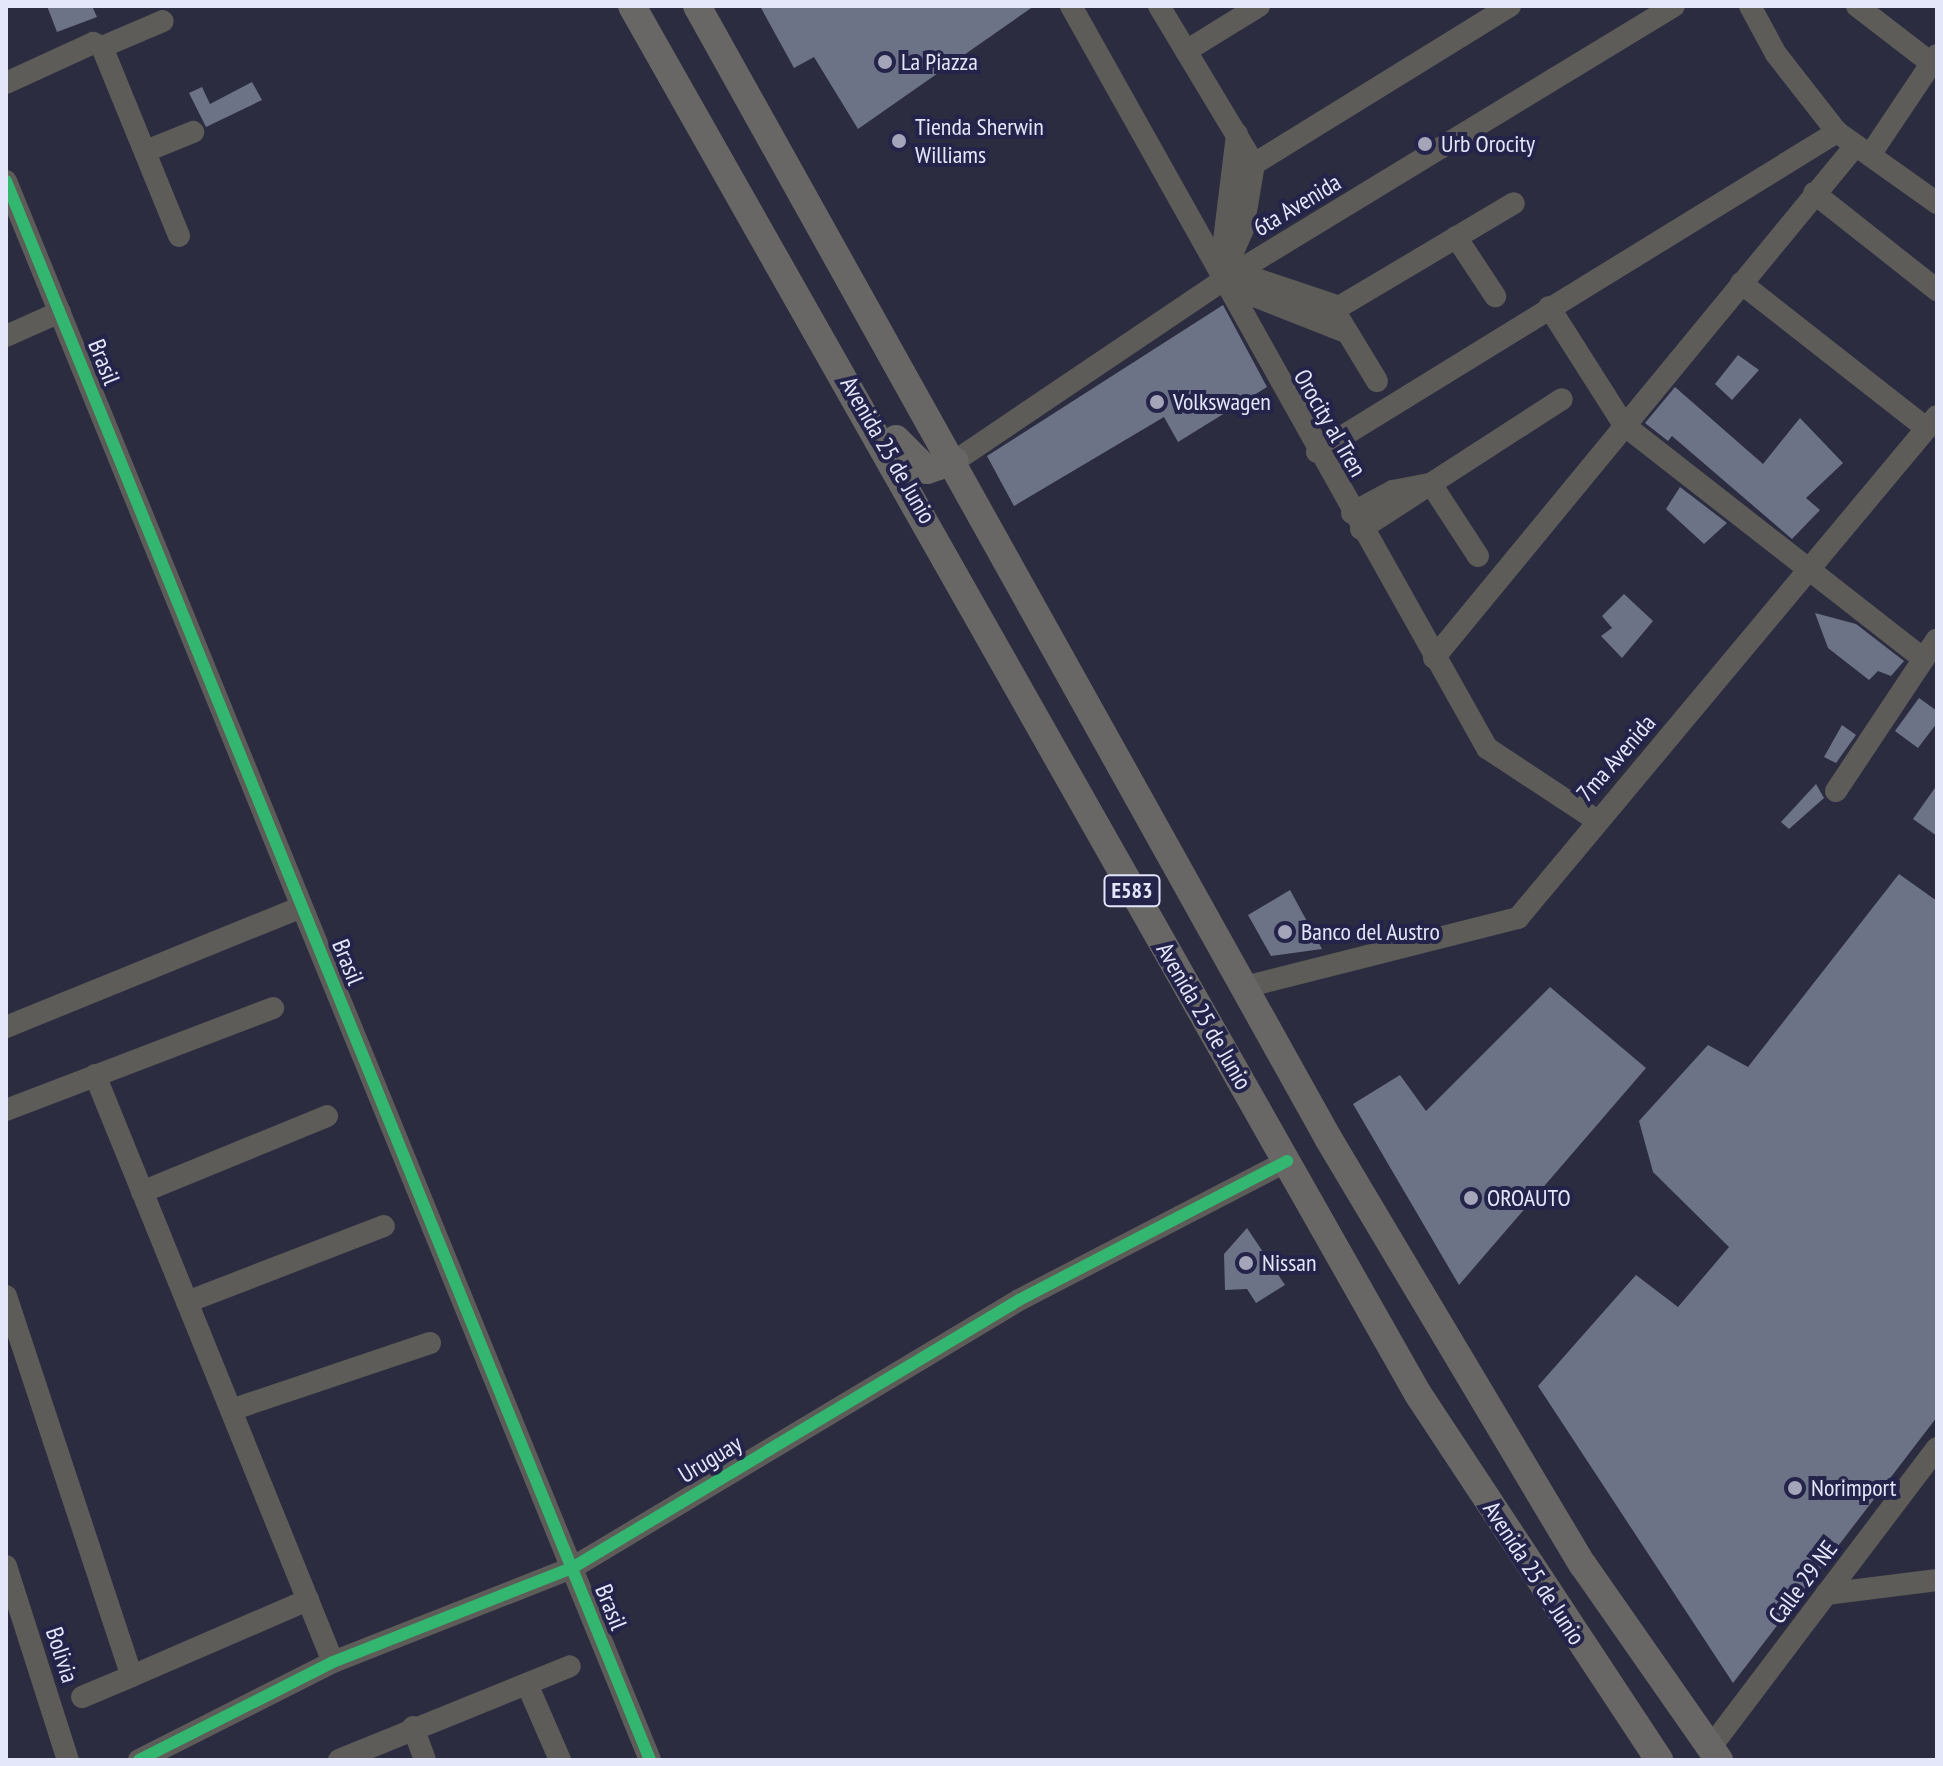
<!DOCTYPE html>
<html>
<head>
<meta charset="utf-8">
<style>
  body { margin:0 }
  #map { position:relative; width:1943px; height:1766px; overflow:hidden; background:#2c2c41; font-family:"PT Sans Narrow",sans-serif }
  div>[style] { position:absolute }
  .building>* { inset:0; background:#6d7387 }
  .minor>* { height:22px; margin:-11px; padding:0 11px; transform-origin:11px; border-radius:11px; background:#5d5c59 }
  .major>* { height:28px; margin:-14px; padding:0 14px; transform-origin:14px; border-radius:14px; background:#686765 }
  .cycleway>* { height:12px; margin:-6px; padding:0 6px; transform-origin:6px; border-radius:6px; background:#33b770 }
  .dots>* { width:22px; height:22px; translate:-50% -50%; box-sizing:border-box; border:4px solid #24234a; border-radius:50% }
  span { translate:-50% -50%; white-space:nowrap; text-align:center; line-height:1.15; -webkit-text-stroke:8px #24234a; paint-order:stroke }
  .shield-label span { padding:2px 6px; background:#24234a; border:2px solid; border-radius:6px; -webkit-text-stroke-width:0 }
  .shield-label { font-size:22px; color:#e4e6fa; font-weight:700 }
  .poi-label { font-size:24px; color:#e4e6fa }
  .left { translate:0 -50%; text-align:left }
  .street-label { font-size:24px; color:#e4e6fa }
  .frame { position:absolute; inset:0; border:8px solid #e4e6fa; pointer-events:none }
</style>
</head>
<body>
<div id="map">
  <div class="building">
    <i style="clip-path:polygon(47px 6px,92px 6px,97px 17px,57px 32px)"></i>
    <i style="clip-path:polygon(760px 6px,1034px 6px,858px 129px,814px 57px,794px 68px)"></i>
    <i style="clip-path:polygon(252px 82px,262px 100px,206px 127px,189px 93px,202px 87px,210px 104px)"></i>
    <i style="clip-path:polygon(1223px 305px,1267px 387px,1178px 442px,1164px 417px,1014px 506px,987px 456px)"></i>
    <i style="clip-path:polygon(1738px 355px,1759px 370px,1732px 400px,1715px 384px)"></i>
    <i style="clip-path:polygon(1675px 387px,1763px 464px,1800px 418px,1843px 463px,1806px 498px,1820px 510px,1792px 539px,1672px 436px,1668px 441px,1645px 423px)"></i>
    <i style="clip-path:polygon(1680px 487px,1727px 523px,1704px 544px,1666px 509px)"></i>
    <i style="clip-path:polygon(1624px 594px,1653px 621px,1622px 658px,1601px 636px,1612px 628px,1602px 616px)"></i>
    <i style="clip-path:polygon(1815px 613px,1856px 624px,1904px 661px,1891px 676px,1878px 671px,1869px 680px,1828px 648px)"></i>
    <i style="clip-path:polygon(1919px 698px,1937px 711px,1937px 723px,1918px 748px,1895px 731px)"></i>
    <i style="clip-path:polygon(1842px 725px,1856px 735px,1836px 763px,1824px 757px)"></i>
    <i style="clip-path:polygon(1816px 784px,1824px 798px,1789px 829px,1781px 822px)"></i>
    <i style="clip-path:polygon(1937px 785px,1937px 836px,1913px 819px)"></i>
    <i style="clip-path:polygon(1899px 874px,1937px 901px,1937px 1417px,1733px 1683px,1538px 1386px,1636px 1275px,1678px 1307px,1729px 1247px,1653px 1172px,1639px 1121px,1708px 1045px,1748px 1067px)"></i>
    <i style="clip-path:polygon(1290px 890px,1322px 949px,1271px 956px,1248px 915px)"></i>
    <i style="clip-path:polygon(1550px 987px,1646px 1068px,1459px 1285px,1353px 1104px,1400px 1075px,1426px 1111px)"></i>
    <i style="clip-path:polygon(1247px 1228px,1285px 1285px,1256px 1303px,1247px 1289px,1225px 1290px,1224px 1254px)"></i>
  </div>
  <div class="minor">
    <i style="left:1071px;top:6px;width:851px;rotate:60.72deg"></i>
    <i style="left:1487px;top:748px;width:131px;rotate:33.4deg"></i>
    <i style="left:1159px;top:6px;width:184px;rotate:59deg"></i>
    <i style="left:1254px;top:164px;width:66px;rotate:99.6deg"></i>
    <i style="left:1243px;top:229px;width:58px;rotate:113.5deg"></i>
    <i style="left:1750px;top:6px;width:55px;rotate:61.6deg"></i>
    <i style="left:1776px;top:54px;width:99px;rotate:52deg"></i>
    <i style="left:1837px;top:132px;width:123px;rotate:35.4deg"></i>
    <i style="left:1857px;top:6px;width:93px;rotate:37.6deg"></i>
    <i style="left:102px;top:47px;width:66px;rotate:-23.1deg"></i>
    <i style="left:1186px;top:51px;width:86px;rotate:-31.7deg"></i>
    <i style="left:6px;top:83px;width:96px;rotate:-24.7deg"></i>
    <i style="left:93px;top:43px;width:10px;rotate:24deg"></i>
    <i style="left:102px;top:47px;width:204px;rotate:67.8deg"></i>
    <i style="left:146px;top:151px;width:51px;rotate:-22deg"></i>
    <i style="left:1870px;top:155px;width:120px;rotate:-56.2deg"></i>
    <i style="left:1254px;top:164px;width:301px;rotate:-31.7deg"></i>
    <i style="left:6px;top:181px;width:1705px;rotate:67.81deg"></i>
    <i style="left:1814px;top:193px;width:157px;rotate:38.3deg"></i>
    <i style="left:1456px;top:237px;width:71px;rotate:56.5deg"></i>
    <i style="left:1221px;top:265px;width:132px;rotate:-83deg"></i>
    <i style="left:1225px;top:282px;width:34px;rotate:-3deg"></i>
    <i style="left:1259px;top:280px;width:85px;rotate:18.4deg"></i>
    <i style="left:1221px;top:283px;width:134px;rotate:21.4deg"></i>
    <i style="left:1741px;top:283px;width:236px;rotate:38.1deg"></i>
    <i style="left:1549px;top:307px;width:140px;rotate:57.6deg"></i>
    <i style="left:1624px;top:425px;width:380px;rotate:38deg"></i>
    <i style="left:6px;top:336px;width:59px;rotate:-24deg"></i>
    <i style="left:1377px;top:381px;width:83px;rotate:-121.2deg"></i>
    <i style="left:1334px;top:310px;width:209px;rotate:-30.7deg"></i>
    <i style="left:1317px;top:452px;width:611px;rotate:-31.61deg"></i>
    <i style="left:955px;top:461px;width:320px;rotate:-34deg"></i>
    <i style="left:1220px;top:282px;width:531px;rotate:-31.3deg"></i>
    <i style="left:1431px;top:484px;width:86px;rotate:56.9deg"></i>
    <i style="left:1352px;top:513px;width:47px;rotate:-28.2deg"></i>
    <i style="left:1393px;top:491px;width:38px;rotate:-11deg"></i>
    <i style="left:1361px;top:529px;width:239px;rotate:-32.9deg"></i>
    <i style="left:1434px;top:658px;width:664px;rotate:-50.56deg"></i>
    <i style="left:1836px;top:791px;width:182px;rotate:-56.4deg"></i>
    <i style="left:1245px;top:987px;width:282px;rotate:-14.2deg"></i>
    <i style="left:1518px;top:918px;width:654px;rotate:-50.15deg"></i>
    <i style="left:6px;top:1027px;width:319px;rotate:-22.1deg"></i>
    <i style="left:95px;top:1075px;width:633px;rotate:67.93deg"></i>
    <i style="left:6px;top:1110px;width:286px;rotate:-20.9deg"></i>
    <i style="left:142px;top:1192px;width:200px;rotate:-22.3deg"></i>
    <i style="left:6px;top:1296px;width:400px;rotate:71.7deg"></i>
    <i style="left:132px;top:1676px;width:192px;rotate:-23.4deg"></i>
    <i style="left:187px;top:1302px;width:211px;rotate:-21.1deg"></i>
    <i style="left:231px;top:1410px;width:210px;rotate:-18.6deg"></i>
    <i style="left:6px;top:1566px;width:204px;rotate:72.3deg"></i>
    <i style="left:1826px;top:1594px;width:112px;rotate:-7.2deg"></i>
    <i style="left:527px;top:1684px;width:83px;rotate:66.5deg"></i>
    <i style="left:82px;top:1697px;width:54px;rotate:-22.8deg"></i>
    <i style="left:413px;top:1727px;width:35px;rotate:70deg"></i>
    <i style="left:1710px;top:1748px;width:376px;rotate:-52.9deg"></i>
    <i style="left:139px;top:1760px;width:217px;rotate:-26.8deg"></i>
    <i style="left:333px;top:1662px;width:257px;rotate:-21.5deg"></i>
    <i style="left:572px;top:1568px;width:521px;rotate:-30.94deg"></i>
    <i style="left:1019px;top:1300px;width:302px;rotate:-27.4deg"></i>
    <i style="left:339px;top:1760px;width:249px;rotate:-22.1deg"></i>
  </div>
  <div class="major">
    <i style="left:632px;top:6px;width:1595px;rotate:60.48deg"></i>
    <i style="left:1418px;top:1394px;width:438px;rotate:56.6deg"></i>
    <i style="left:697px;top:6px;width:1296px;rotate:60.86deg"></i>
    <i style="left:1328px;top:1138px;width:497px;rotate:59.2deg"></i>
    <i style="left:1583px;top:1565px;width:238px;rotate:55.1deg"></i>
    <i style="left:896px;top:439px;width:44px;rotate:45deg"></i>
    <i style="left:927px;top:470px;width:29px;rotate:-18deg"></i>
  </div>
  <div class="cycleway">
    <i style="left:6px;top:181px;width:1705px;rotate:67.81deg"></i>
    <i style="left:139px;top:1760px;width:217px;rotate:-26.8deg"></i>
    <i style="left:333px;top:1662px;width:257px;rotate:-21.5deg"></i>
    <i style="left:572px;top:1568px;width:521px;rotate:-30.94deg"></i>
    <i style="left:1019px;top:1300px;width:302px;rotate:-27.4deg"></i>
  </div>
  <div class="dots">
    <i style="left:885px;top:62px;background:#a4a5b9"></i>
    <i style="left:899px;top:141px;background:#a4a5b9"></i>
    <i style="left:1425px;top:144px;background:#a4a5b9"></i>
    <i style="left:1157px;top:402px;background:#a4a5b9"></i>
    <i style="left:1285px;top:932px;background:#a4a5b9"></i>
    <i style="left:1471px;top:1198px;background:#a4a5b9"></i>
    <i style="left:1246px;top:1263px;background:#a4a5b9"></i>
    <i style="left:1795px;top:1488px;background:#a4a5b9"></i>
  </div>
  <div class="shield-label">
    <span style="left:1132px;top:891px">E583</span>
  </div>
  <div class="poi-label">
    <span class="left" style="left:901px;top:62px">La Piazza</span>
    <span class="left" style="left:915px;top:141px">Tienda Sherwin<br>Williams</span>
    <span class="left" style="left:1441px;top:144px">Urb Orocity</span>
    <span class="left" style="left:1173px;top:402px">Volkswagen</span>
    <span class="left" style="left:1301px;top:932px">Banco del Austro</span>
    <span class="left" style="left:1487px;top:1198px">OROAUTO</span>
    <span class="left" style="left:1262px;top:1263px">Nissan</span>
    <span class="left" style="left:1811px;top:1488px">Norimport</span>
  </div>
  <div class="street-label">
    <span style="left:1297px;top:205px;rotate:-31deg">6ta Avenida</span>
    <span style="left:104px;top:362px;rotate:68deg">Brasil</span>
    <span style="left:1330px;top:423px;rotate:60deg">Orocity al Tren</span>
    <span style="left:888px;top:450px;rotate:60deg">Avenida 25 de Junio</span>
    <span style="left:1616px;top:758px;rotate:-49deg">7ma Avenida</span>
    <span style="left:348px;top:962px;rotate:68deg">Brasil</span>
    <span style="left:1204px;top:1016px;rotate:60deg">Avenida 25 de Junio</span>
    <span style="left:710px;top:1459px;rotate:-31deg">Uruguay</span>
    <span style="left:1534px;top:1573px;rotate:57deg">Avenida 25 de Junio</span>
    <span style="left:1803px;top:1582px;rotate:-53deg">Calle 29 NE</span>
    <span style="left:611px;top:1607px;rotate:68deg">Brasil</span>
    <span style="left:62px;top:1655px;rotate:72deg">Bolivia</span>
  </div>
  <div class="frame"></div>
</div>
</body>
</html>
